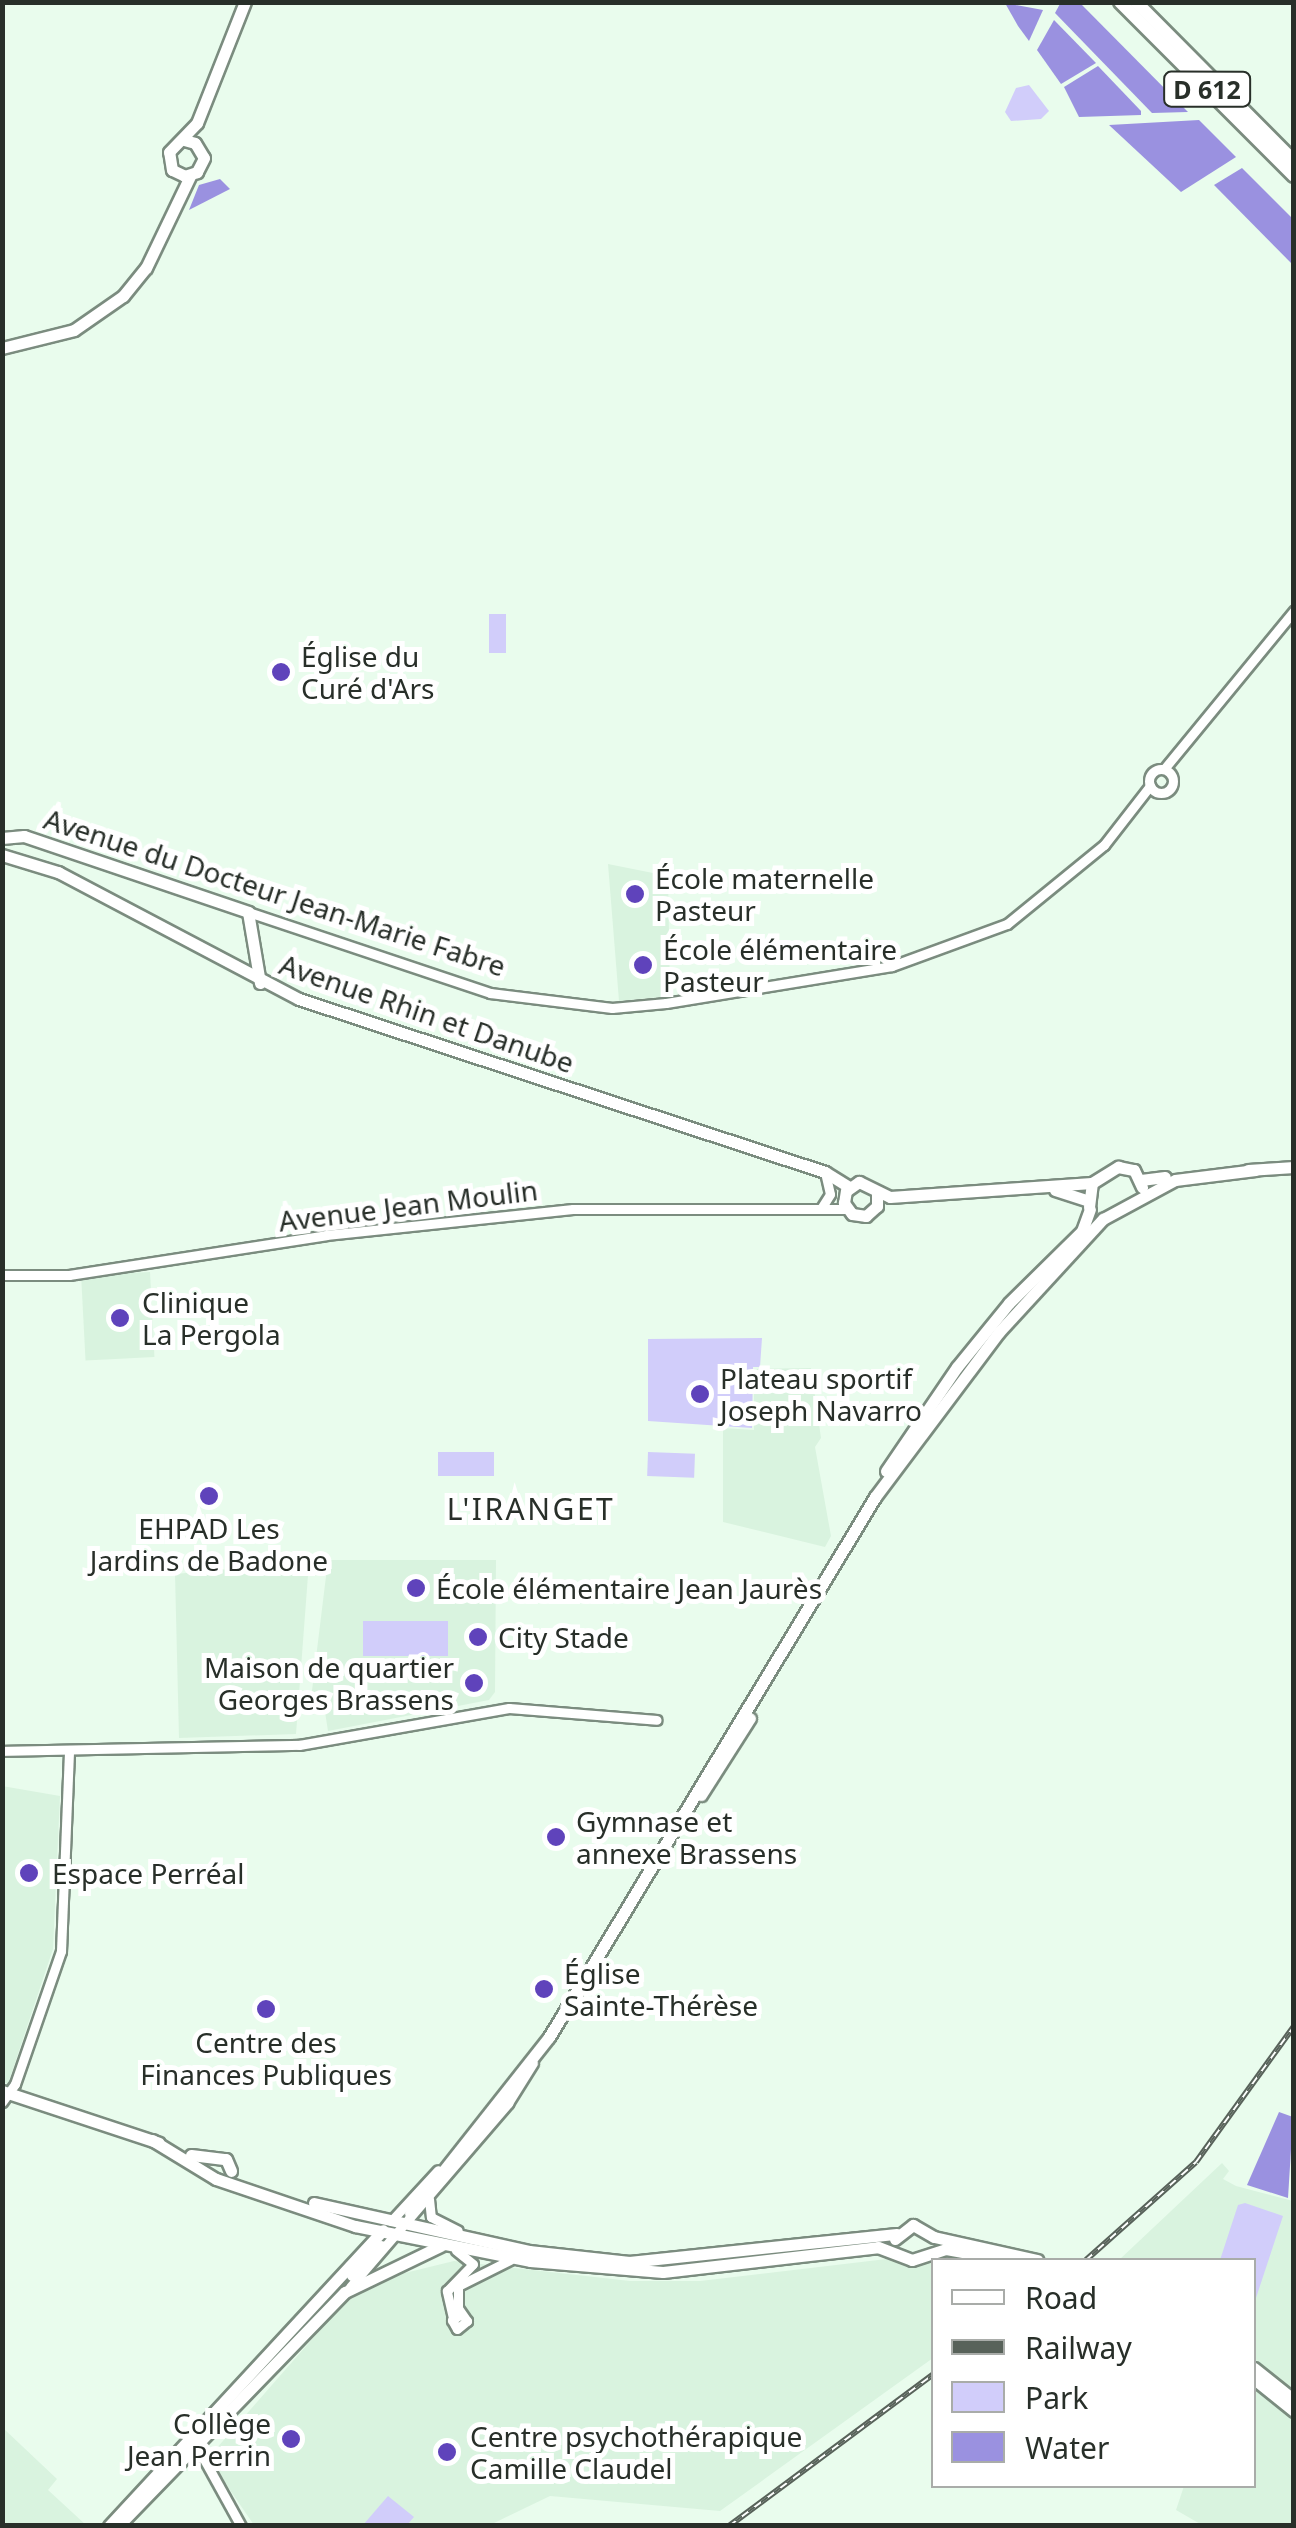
<!DOCTYPE html>
<html>
<head>
<meta charset="utf-8">
<style>
  body { margin:0 }
  #map { position:relative; width:1296px; height:2528px; overflow:hidden; background:#e9fced; font-family:"Noto Sans",sans-serif }
  div>[style] { position:absolute }
  .built>* { inset:0; background:#d9f3df; transform-origin:0 0 }
  .green>* { inset:0; background:#d1cdfa; transform-origin:0 0 }
  .water>* { inset:0; background:#9a91e0 }
  .roads { filter:drop-shadow(2px 0 #7b8c7f) drop-shadow(-2px 0 #7b8c7f) drop-shadow(0 2px #7b8c7f) drop-shadow(0 -2px #7b8c7f) }
  .minor>* { height:9px; margin:-4.5px; padding:0 4.5px; transform-origin:4.5px; border-radius:4.5px; background:#fff }
  .minor>.ring { margin:-4.5px; padding:0; box-sizing:content-box; background:none; border:9px solid #fff; border-radius:50% }
  .major>* { height:11px; margin:-5.5px; padding:0 5.5px; transform-origin:5.5px; border-radius:5.5px; background:#fff }
  .highway>* { height:12px; margin:-6px; padding:0 6px; transform-origin:6px; border-radius:6px; background:#fff }
  .rail>* { height:6px; margin-top:-3px; transform-origin:0; background:repeating-linear-gradient(90deg,#fff 0 8px,#58625a 0 16px); box-sizing:border-box; border-block:2px solid #58625a }
  .dots>* { width:28px; height:28px; translate:-50% -50%; box-sizing:border-box; border:5px solid #fff; border-radius:50% }
  span { translate:-50% -50%; white-space:nowrap; text-align:center; line-height:1.15; -webkit-text-stroke:10px #fff; paint-order:stroke }
  .shield-label span { padding:2px 8px; background:#fff; border:2px solid; border-radius:8px; -webkit-text-stroke-width:0 }
  .shield-label { font-size:25px; color:#282f29; font-weight:700 }
  .poi-label { font-size:28px; color:#282f29 }
  .left { translate:0 -50%; text-align:left }
  .right { translate:-100% -50%; text-align:right }
  .street-label { font-size:28px; color:#282f29 }
  .neighbourhood-label { font-size:30px; color:#282f29; letter-spacing:2.5px }
  .frame { position:absolute; inset:0; border:5px solid #282f29; pointer-events:none }
  .legend { position:absolute; left:931px; top:2258px; width:325px; height:230px; box-sizing:border-box; background:#fff; border:2px solid #a9aca9; margin:0; padding:12px 18px; list-style:none; font-size:30px; color:#282f29 }
  .legend li { display:flex; align-items:center; gap:20px; height:50px }
  .legend b { width:50px; border:2px solid #a9aca9 }
</style>
</head>
<body>
<div id="map">
  <div class="built">
    <i style="clip-path:polygon(608px 864px,668px 876px,670px 996px,619px 1001px)"></i>
    <i style="left:150px;top:1272px;width:85px;height:69px;rotate:87deg"></i>
    <i style="clip-path:polygon(811px 1368px,821px 1438px,815px 1447px,831px 1536px,825px 1547px,723px 1522px,723px 1428px,754px 1430px,754px 1369px)"></i>
    <i style="clip-path:polygon(328px 1560px,496px 1560px,495px 1692px,489px 1700px,328px 1731px,325px 1712px,309px 1715px)"></i>
    <i style="clip-path:polygon(309px 1562px,296px 1734px,179px 1738px,175px 1574px)"></i>
    <i style="clip-path:polygon(2px 1786px,60px 1796px,53px 1949px,8px 2084px,2px 2082px)"></i>
    <i style="clip-path:polygon(1222px 2163px,1229px 2171px,1223px 2179px,1236px 2186px,1293px 2201px,1293px 2525px,1202px 2525px,1176px 2510px,1184px 2486px,1254px 2486px,1254px 2260px,1119px 2260px)"></i>
    <i style="clip-path:polygon(895px 2258px,933px 2262px,933px 2358px,720px 2511px,550px 2496px,490px 2525px,254px 2525px,208px 2458px,356px 2289px,372px 2281px,454px 2261px,630px 2281px,700px 2281px)"></i>
    <i style="clip-path:polygon(3px 2428px,57px 2479px,48px 2490px,86px 2525px,3px 2525px)"></i>
  </div>
  <div class="green">
    <i style="clip-path:polygon(1029px 85px,1049px 111px,1041px 119px,1011px 121px,1005px 112px,1016px 88px)"></i>
    <i style="left:489px;top:614px;width:17px;height:39px"></i>
    <i style="clip-path:polygon(762px 1338px,760px 1367px,753px 1367px,752px 1428px,648px 1421px,648px 1339px)"></i>
    <i style="left:438px;top:1452px;width:56px;height:24px"></i>
    <i style="left:648px;top:1452px;width:47px;height:24px;rotate:2deg"></i>
    <i style="left:448px;top:1621px;width:35px;height:85px;rotate:90deg"></i>
    <i style="clip-path:polygon(1245px 2203px,1283px 2216px,1254px 2304px,1254px 2260px,1220px 2260px,1238px 2205px)"></i>
    <i style="clip-path:polygon(388px 2496px,414px 2517px,407px 2525px,363px 2525px)"></i>
  </div>
  <div class="water">
    <i style="clip-path:polygon(1061px 2px,1080px 3px,1188px 112px,1152px 113px,1055px 13px)"></i>
    <i style="clip-path:polygon(1005px 3px,1043px 10px,1029px 41px,1018px 26px)"></i>
    <i style="clip-path:polygon(1054px 20px,1096px 63px,1061px 84px,1037px 50px)"></i>
    <i style="clip-path:polygon(1098px 66px,1141px 111px,1141px 115px,1079px 117px,1064px 87px)"></i>
    <i style="clip-path:polygon(1199px 120px,1236px 157px,1181px 192px,1109px 125px)"></i>
    <i style="clip-path:polygon(1242px 168px,1293px 219px,1293px 265px,1214px 185px)"></i>
    <i style="clip-path:polygon(220px 179px,230px 189px,189px 210px,199px 185px)"></i>
    <i style="clip-path:polygon(1279px 2112px,1293px 2117px,1288px 2198px,1247px 2185px)"></i>
  </div>
  <div class="roads">
    <div class="minor">
      <i style="left:1164px;top:769px;width:205px;rotate:-50.6deg"></i>
      <i class="ring" style="left:1149px;top:769px;width:15px;height:15px"></i>
      <i style="left:248px;top:912px;width:255px;rotate:18.5deg"></i>
      <i style="left:490px;top:993px;width:123px;rotate:7deg"></i>
      <i style="left:612px;top:1008px;width:54px;rotate:-5.3deg"></i>
      <i style="left:666px;top:1003px;width:229px;rotate:-9.3deg"></i>
      <i style="left:892px;top:966px;width:122px;rotate:-20.1deg"></i>
      <i style="left:1007px;top:924px;width:125px;rotate:-39.2deg"></i>
      <i style="left:1104px;top:845px;width:75px;rotate:-52.1deg"></i>
      <i style="left:822px;top:1207px;width:15px;rotate:-58deg"></i>
      <i style="left:830px;top:1194px;width:23px;rotate:-103deg"></i>
      <i style="left:2px;top:1275px;width:67px"></i>
      <i style="left:69px;top:1275px;width:260px;rotate:-8.8deg"></i>
      <i style="left:326px;top:1235px;width:248px;rotate:-6deg"></i>
      <i style="left:573px;top:1209px;width:274px"></i>
      <i style="left:2px;top:1751px;width:297px;rotate:-1.2deg"></i>
      <i style="left:299px;top:1745px;width:213px;rotate:-10deg"></i>
      <i style="left:509px;top:1708px;width:148px;rotate:4.6deg"></i>
      <i style="left:2px;top:2102px;width:22px;rotate:-54deg"></i>
      <i style="left:15px;top:2084px;width:141px;rotate:-70.9deg"></i>
      <i style="left:61px;top:1951px;width:200px;rotate:-87.7deg"></i>
      <i style="left:429px;top:2199px;width:18px;rotate:84deg"></i>
      <i style="left:431px;top:2217px;width:30px;rotate:27deg"></i>
      <i style="left:391px;top:2221px;width:69px;rotate:-47.3deg"></i>
      <i style="left:350px;top:2287px;width:243px;rotate:-49.3deg"></i>
      <i style="left:508px;top:2103px;width:47px;rotate:-58deg"></i>
      <i style="left:461px;top:2314px;width:11px;rotate:146deg"></i>
      <i style="left:452px;top:2320px;width:10px;rotate:61deg"></i>
      <i style="left:457px;top:2329px;width:13px;rotate:-39deg"></i>
      <i style="left:467px;top:2321px;width:16px;rotate:-125deg"></i>
      <i style="left:458px;top:2308px;width:22px;rotate:-90deg"></i>
      <i style="left:458px;top:2286px;width:58px;rotate:-26.6deg"></i>
      <i style="left:453px;top:2318px;width:28px;rotate:-103deg"></i>
      <i style="left:447px;top:2291px;width:37px;rotate:-46deg"></i>
      <i style="left:473px;top:2264px;width:22px;rotate:-141deg"></i>
      <i style="left:194px;top:2441px;width:97px;rotate:61.1deg"></i>
    </div>
    <div class="major">
      <i style="left:184px;top:140px;width:11px;rotate:15deg"></i>
      <i style="left:195px;top:143px;width:17px;rotate:59deg"></i>
      <i style="left:204px;top:158px;width:16px;rotate:117deg"></i>
      <i style="left:197px;top:172px;width:13px;rotate:162deg"></i>
      <i style="left:185px;top:176px;width:14px;rotate:-155deg"></i>
      <i style="left:172px;top:170px;width:18px;rotate:-99deg"></i>
      <i style="left:169px;top:152px;width:40px;rotate:-46deg"></i>
      <i style="left:197px;top:123px;width:130px;rotate:-68.4deg"></i>
      <i style="left:2px;top:348px;width:74px;rotate:-14deg"></i>
      <i style="left:74px;top:330px;width:60px;rotate:-34.8deg"></i>
      <i style="left:123px;top:296px;width:36px;rotate:-51deg"></i>
      <i style="left:146px;top:268px;width:102px;rotate:-64.4deg"></i>
      <i style="left:2px;top:838px;width:22px;rotate:-5deg"></i>
      <i style="left:24px;top:836px;width:237px;rotate:18.7deg"></i>
      <i style="left:248px;top:912px;width:72px;rotate:80.4deg"></i>
      <i style="left:2px;top:855px;width:59px;rotate:16.9deg"></i>
      <i style="left:58px;top:872px;width:272px;rotate:27.8deg"></i>
      <i style="left:299px;top:999px;width:554px;rotate:18.21deg"></i>
      <i style="left:825px;top:1172px;width:28px;rotate:32deg"></i>
      <i style="left:1248px;top:1170px;width:46px;rotate:-3.7deg"></i>
      <i style="left:1141px;top:1180px;width:24px;rotate:-7deg"></i>
      <i style="left:1055px;top:1190px;width:35px;rotate:18deg"></i>
      <i style="left:877px;top:1192px;width:14px;rotate:90deg"></i>
      <i style="left:877px;top:1206px;width:15px;rotate:138deg"></i>
      <i style="left:866px;top:1216px;width:14px;rotate:-172deg"></i>
      <i style="left:852px;top:1214px;width:14px;rotate:-126deg"></i>
      <i style="left:844px;top:1203px;width:12px;rotate:-81deg"></i>
      <i style="left:846px;top:1191px;width:16px;rotate:-35deg"></i>
      <i style="left:859px;top:1182px;width:34px;rotate:26deg"></i>
      <i style="left:890px;top:1197px;width:202px;rotate:-4deg"></i>
      <i style="left:1089px;top:1207px;width:24px;rotate:-83deg"></i>
      <i style="left:1092px;top:1183px;width:31px;rotate:-32deg"></i>
      <i style="left:1118px;top:1167px;width:16px;rotate:11deg"></i>
      <i style="left:1134px;top:1170px;width:19px;rotate:65deg"></i>
      <i style="left:1103px;top:1219px;width:82px;rotate:-28.4deg"></i>
      <i style="left:1175px;top:1180px;width:81px;rotate:-7.1deg"></i>
      <i style="left:886px;top:1471px;width:126px;rotate:-55.7deg"></i>
      <i style="left:957px;top:1367px;width:82px;rotate:-50.9deg"></i>
      <i style="left:1009px;top:1303px;width:103px;rotate:-44.6deg"></i>
      <i style="left:1082px;top:1231px;width:23px;rotate:-70deg"></i>
      <i style="left:701px;top:1795px;width:91px;rotate:-57.5deg"></i>
      <i style="left:2px;top:2091px;width:165px;rotate:18.3deg"></i>
      <i style="left:152px;top:2140px;width:75px;rotate:31.4deg"></i>
      <i style="left:216px;top:2179px;width:147px;rotate:18.7deg"></i>
      <i style="left:355px;top:2226px;width:178px;rotate:11.3deg"></i>
      <i style="left:530px;top:2261px;width:133px;rotate:4.7deg"></i>
      <i style="left:663px;top:2272px;width:216px;rotate:-6.6deg"></i>
      <i style="left:878px;top:2247px;width:36px;rotate:21deg"></i>
      <i style="left:912px;top:2260px;width:36px;rotate:-18deg"></i>
      <i style="left:946px;top:2249px;width:62px;rotate:10.2deg"></i>
      <i style="left:191px;top:2155px;width:35px;rotate:7deg"></i>
      <i style="left:226px;top:2159px;width:13px;rotate:67deg"></i>
      <i style="left:314px;top:2203px;width:220px;rotate:12.6deg"></i>
      <i style="left:529px;top:2251px;width:101px;rotate:6.3deg"></i>
      <i style="left:629px;top:2262px;width:269px;rotate:-6deg"></i>
      <i style="left:410px;top:2213px;width:224px;rotate:-51.7deg"></i>
      <i style="left:549px;top:2037px;width:631px;rotate:-58.88deg"></i>
      <i style="left:875px;top:1497px;width:206px;rotate:-53.1deg"></i>
      <i style="left:999px;top:1332px;width:154px;rotate:-47.4deg"></i>
      <i style="left:895px;top:2239px;width:23px;rotate:-38deg"></i>
      <i style="left:913px;top:2225px;width:24px;rotate:30deg"></i>
      <i style="left:934px;top:2237px;width:106px;rotate:12.6deg"></i>
      <i style="left:352px;top:2275px;width:41px;rotate:-45deg"></i>
      <i style="left:1254px;top:2368px;width:51px;rotate:38.7deg"></i>
      <i style="left:1254px;top:2379px;width:51px;rotate:38.7deg"></i>
      <i style="left:109px;top:2526px;width:403px;rotate:-47.2deg"></i>
      <i style="left:118px;top:2526px;width:326px;rotate:-45.9deg"></i>
      <i style="left:345px;top:2292px;width:106px;rotate:-25.8deg"></i>
    </div>
    <div class="highway">
      <i style="left:1120px;top:2px;width:246px;rotate:45deg"></i>
      <i style="left:1136px;top:2px;width:224px;rotate:45.2deg"></i>
    </div>
  </div>
  <div class="rail">
    <i style="left:1086px;top:2260px;width:147px;rotate:-41.7deg"></i>
    <i style="left:1196px;top:2162px;width:168px;rotate:-54.2deg"></i>
    <i style="left:729px;top:2526px;width:255px;rotate:-36.6deg"></i>
  </div>
  <div class="dots">
    <i style="left:281px;top:672px;background:#5f43bb"></i>
    <i style="left:635px;top:894px;background:#5f43bb"></i>
    <i style="left:643px;top:965px;background:#5f43bb"></i>
    <i style="left:120px;top:1318px;background:#5f43bb"></i>
    <i style="left:700px;top:1394px;background:#5f43bb"></i>
    <i style="left:209px;top:1496px;background:#5f43bb"></i>
    <i style="left:416px;top:1588px;background:#5f43bb"></i>
    <i style="left:478px;top:1637px;background:#5f43bb"></i>
    <i style="left:474px;top:1683px;background:#5f43bb"></i>
    <i style="left:556px;top:1837px;background:#5f43bb"></i>
    <i style="left:29px;top:1873px;background:#5f43bb"></i>
    <i style="left:544px;top:1989px;background:#5f43bb"></i>
    <i style="left:266px;top:2009px;background:#5f43bb"></i>
    <i style="left:291px;top:2439px;background:#5f43bb"></i>
    <i style="left:447px;top:2452px;background:#5f43bb"></i>
  </div>
  <div class="shield-label">
    <span style="left:1207px;top:89px">D 612</span>
  </div>
  <div class="poi-label">
    <span class="left" style="left:301px;top:672px">Église du<br>Curé d'Ars</span>
    <span class="left" style="left:655px;top:894px">École maternelle<br>Pasteur</span>
    <span class="left" style="left:663px;top:965px">École élémentaire<br>Pasteur</span>
    <span class="left" style="left:142px;top:1318px">Clinique<br>La Pergola</span>
    <span class="left" style="left:720px;top:1394px">Plateau sportif<br>Joseph Navarro</span>
    <span style="left:209px;top:1544px">EHPAD Les<br>Jardins de Badone</span>
    <span class="left" style="left:436px;top:1588px">École élémentaire Jean Jaurès</span>
    <span class="left" style="left:498px;top:1637px">City Stade</span>
    <span class="right" style="left:454px;top:1683px">Maison de quartier<br>Georges Brassens</span>
    <span class="left" style="left:576px;top:1837px">Gymnase et<br>annexe Brassens</span>
    <span class="left" style="left:52px;top:1873px">Espace Perréal</span>
    <span class="left" style="left:564px;top:1989px">Église<br>Sainte-Thérèse</span>
    <span style="left:266px;top:2058px">Centre des<br>Finances Publiques</span>
    <span class="right" style="left:271px;top:2439px">Collège<br>Jean Perrin</span>
    <span class="left" style="left:470px;top:2452px">Centre psychothérapique<br>Camille Claudel</span>
  </div>
  <div class="street-label">
    <span style="left:275px;top:892px;rotate:18deg">Avenue du Docteur Jean-Marie Fabre</span>
    <span style="left:427px;top:1013px;rotate:19deg">Avenue Rhin et Danube</span>
    <span style="left:408px;top:1205px;rotate:-7deg">Avenue Jean Moulin</span>
  </div>
  <div class="neighbourhood-label">
    <span style="left:531px;top:1509px">L'IRANGET</span>
  </div>
  <div class="frame"></div>
  <ul class="legend">
  <li><b style="height:12px;background:#fff"></b>Road</li>
  <li><b style="height:12px;background:#58625a"></b>Railway</li>
  <li><b style="height:28px;background:#d1cdfa"></b>Park</li>
  <li><b style="height:28px;background:#9a91e0"></b>Water</li>
  </ul>
</div>
</body>
</html>
